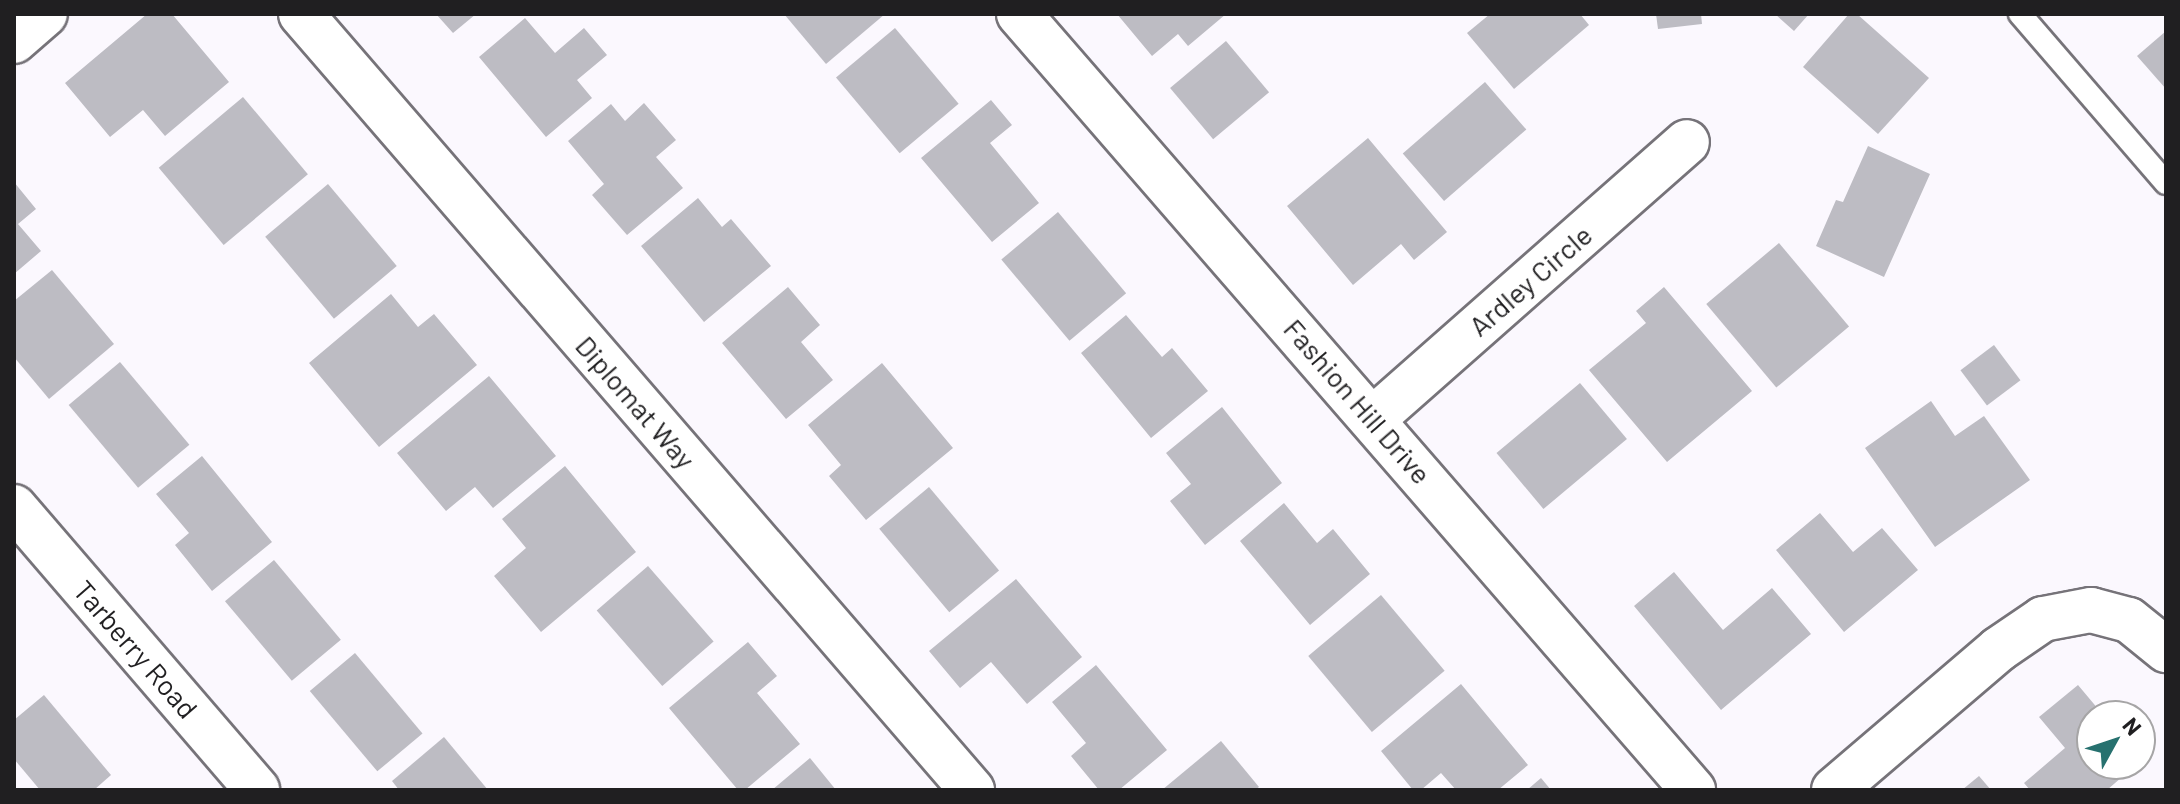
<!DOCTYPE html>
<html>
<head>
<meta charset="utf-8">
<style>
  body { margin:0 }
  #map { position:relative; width:2180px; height:804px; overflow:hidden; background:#fbf8fe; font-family:Barlow,sans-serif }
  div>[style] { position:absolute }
  .building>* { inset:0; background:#bdbcc3; transform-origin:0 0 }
  .roads { filter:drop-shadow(2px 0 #767379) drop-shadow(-2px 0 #767379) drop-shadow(0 2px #767379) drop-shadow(0 -2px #767379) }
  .service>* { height:22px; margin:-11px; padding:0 11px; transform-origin:11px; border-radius:11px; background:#fff }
  .minor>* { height:44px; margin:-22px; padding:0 22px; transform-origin:22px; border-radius:22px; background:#fff }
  span { translate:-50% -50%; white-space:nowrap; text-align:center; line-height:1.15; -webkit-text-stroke:6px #fff; paint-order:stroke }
  .street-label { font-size:28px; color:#201f21 }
  .frame { position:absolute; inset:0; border:16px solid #201f21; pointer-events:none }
  .north { position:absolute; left:2076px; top:700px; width:80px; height:80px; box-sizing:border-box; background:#fff; border:2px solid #a6a5a6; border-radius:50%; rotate:50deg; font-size:22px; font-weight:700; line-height:32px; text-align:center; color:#201f21 }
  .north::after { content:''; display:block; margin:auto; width:28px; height:36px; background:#27716f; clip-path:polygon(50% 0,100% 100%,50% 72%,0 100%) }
</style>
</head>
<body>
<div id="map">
  <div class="building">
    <i style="clip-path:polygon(147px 14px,172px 14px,229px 82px,165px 136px,143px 110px,110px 137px,65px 83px)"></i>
    <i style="clip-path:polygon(436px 14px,476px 14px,453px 33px)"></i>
    <i style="clip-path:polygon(784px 14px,885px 14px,826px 64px)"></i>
    <i style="clip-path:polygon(1117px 14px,1226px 14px,1188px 46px,1178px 34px,1152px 56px)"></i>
    <i style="clip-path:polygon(1490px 14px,1580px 14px,1589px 25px,1514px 89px,1467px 33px)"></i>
    <i style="clip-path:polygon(1656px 14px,1701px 14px,1702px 24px,1658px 29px)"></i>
    <i style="clip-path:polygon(1775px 14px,1809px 14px,1794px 31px)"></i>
    <i style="clip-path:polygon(1849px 14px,1857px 14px,1929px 78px,1878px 134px,1803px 67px)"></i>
    <i style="clip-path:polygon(525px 18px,555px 53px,584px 28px,607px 55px,577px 80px,592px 98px,546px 137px,479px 57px)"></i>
    <i style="left:895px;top:28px;width:99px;height:77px;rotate:50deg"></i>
    <i style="clip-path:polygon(2166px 31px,2166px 89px,2137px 56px)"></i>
    <i style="left:1226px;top:41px;width:67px;height:73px;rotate:50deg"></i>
    <i style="left:1485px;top:82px;width:63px;height:109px;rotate:49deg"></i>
    <i style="left:243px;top:97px;width:101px;height:110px;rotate:50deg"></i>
    <i style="clip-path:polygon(991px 100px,1012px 125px,990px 143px,1039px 203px,992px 242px,921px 158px)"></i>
    <i style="clip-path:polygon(644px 103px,676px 140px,656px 157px,683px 188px,627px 235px,592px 195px,604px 184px,568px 141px,611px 104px,625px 121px)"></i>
    <i style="clip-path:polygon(1368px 138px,1447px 232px,1414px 260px,1401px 244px,1353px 285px,1287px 206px)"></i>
    <i style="clip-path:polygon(1868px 146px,1930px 174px,1884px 277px,1816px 246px,1836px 200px,1843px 202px)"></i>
    <i style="clip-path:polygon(14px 182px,36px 209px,18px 224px,41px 251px,14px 274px)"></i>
    <i style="left:328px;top:184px;width:107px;height:82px;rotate:50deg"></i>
    <i style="clip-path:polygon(698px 198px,722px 227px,731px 219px,771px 266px,704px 322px,641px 246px)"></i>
    <i style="left:1058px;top:212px;width:106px;height:74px;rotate:50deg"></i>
    <i style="left:1779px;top:243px;width:109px;height:95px;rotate:50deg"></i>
    <i style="clip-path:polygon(52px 270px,114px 344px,49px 399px,14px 357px,14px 301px)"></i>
    <i style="clip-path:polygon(788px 287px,820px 325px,801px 342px,833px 380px,786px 419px,722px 343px)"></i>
    <i style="clip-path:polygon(1664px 287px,1752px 391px,1667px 462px,1589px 370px,1646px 323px,1636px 311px)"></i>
    <i style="clip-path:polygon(391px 294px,418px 327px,434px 314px,477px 365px,379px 447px,309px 363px)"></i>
    <i style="clip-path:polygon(1126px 315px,1162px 357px,1172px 348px,1208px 391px,1151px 438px,1081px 353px)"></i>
    <i style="left:1994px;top:345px;width:44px;height:42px;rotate:53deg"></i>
    <i style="left:120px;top:362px;width:108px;height:67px;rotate:50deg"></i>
    <i style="clip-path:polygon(882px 363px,953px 448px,866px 520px,829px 476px,841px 465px,808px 425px)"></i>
    <i style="clip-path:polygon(489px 376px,556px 456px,493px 508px,475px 487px,446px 511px,397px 453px)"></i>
    <i style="left:1580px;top:383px;width:73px;height:109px;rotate:50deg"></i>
    <i style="clip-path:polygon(1931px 401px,1955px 436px,1984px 416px,2030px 480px,1935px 547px,1865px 448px)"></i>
    <i style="clip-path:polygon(1222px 407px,1282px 483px,1205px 545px,1170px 501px,1191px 484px,1166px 453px)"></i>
    <i style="clip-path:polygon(202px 456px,272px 542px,212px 591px,175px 545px,189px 533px,156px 494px)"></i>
    <i style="clip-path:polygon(565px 466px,636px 552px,541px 632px,494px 576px,526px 548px,502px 519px)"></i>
    <i style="left:929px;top:487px;width:109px;height:65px;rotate:50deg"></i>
    <i style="clip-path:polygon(1284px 503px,1317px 543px,1333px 529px,1370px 574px,1310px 625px,1240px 541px)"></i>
    <i style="clip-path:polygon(1820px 513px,1853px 552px,1882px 528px,1918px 570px,1844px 632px,1776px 550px)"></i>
    <i style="left:274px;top:560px;width:104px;height:64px;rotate:50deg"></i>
    <i style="left:648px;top:566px;width:100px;height:68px;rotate:49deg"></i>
    <i style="clip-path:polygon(1674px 572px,1723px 630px,1772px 588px,1811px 634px,1721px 710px,1634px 606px)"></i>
    <i style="clip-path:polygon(1016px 579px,1082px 657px,1027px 704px,991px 662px,960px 688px,929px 651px)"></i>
    <i style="left:1381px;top:595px;width:99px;height:95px;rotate:50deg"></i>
    <i style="clip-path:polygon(748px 642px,777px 676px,757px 693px,800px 744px,745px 790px,738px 790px,669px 708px)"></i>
    <i style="left:355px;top:653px;width:105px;height:59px;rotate:50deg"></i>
    <i style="clip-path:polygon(1096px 665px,1167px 750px,1119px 790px,1099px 790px,1071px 756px,1086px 743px,1052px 702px)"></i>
    <i style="clip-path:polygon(1461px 684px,1528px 765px,1498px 790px,1456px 790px,1441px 773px,1421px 790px,1413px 790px,1381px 751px)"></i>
    <i style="clip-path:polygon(2078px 685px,2104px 716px,2092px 716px,2092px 764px,2137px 764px,2107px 790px,2030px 790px,2024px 783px,2065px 748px,2039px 717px)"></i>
    <i style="clip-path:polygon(44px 695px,111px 775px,94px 790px,40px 790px,14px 759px,14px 720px)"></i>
    <i style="clip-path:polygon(444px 737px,488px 790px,399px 790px,392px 781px)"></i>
    <i style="clip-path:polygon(1221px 741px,1259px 787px,1255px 790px,1162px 790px)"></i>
    <i style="clip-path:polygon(810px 758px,836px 790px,772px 790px)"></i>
    <i style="clip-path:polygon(1979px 776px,1991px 790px,1962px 790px)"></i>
    <i style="clip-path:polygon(1541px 778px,1551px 790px,1527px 790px)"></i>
  </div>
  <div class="roads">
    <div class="service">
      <i style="left:2020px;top:14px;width:223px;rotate:49.2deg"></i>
    </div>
    <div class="minor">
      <i style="left:301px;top:14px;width:1026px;rotate:49.15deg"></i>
      <i style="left:1019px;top:14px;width:1028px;rotate:49.02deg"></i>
      <i style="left:14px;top:41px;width:41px;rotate:-41.1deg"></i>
      <i style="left:1374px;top:418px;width:417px;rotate:-41.4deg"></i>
      <i style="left:14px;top:507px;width:373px;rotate:49.3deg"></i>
      <i style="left:1834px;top:790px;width:217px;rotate:-40.5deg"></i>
      <i style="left:1999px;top:649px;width:53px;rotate:-34.3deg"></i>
      <i style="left:2043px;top:619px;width:49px;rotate:-10.6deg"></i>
      <i style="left:2091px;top:610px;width:39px;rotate:15deg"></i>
      <i style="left:2129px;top:620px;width:48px;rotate:39deg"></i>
    </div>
  </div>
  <div class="street-label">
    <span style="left:1530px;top:280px;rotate:-41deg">Ardley Circle</span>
    <span style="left:1358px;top:401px;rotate:49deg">Fashion Hill Drive</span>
    <span style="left:636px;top:402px;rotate:49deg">Diplomat Way</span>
    <span style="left:136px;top:649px;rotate:49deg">Tarberry Road</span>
  </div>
  <div class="frame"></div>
  <div class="north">N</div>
</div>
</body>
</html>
